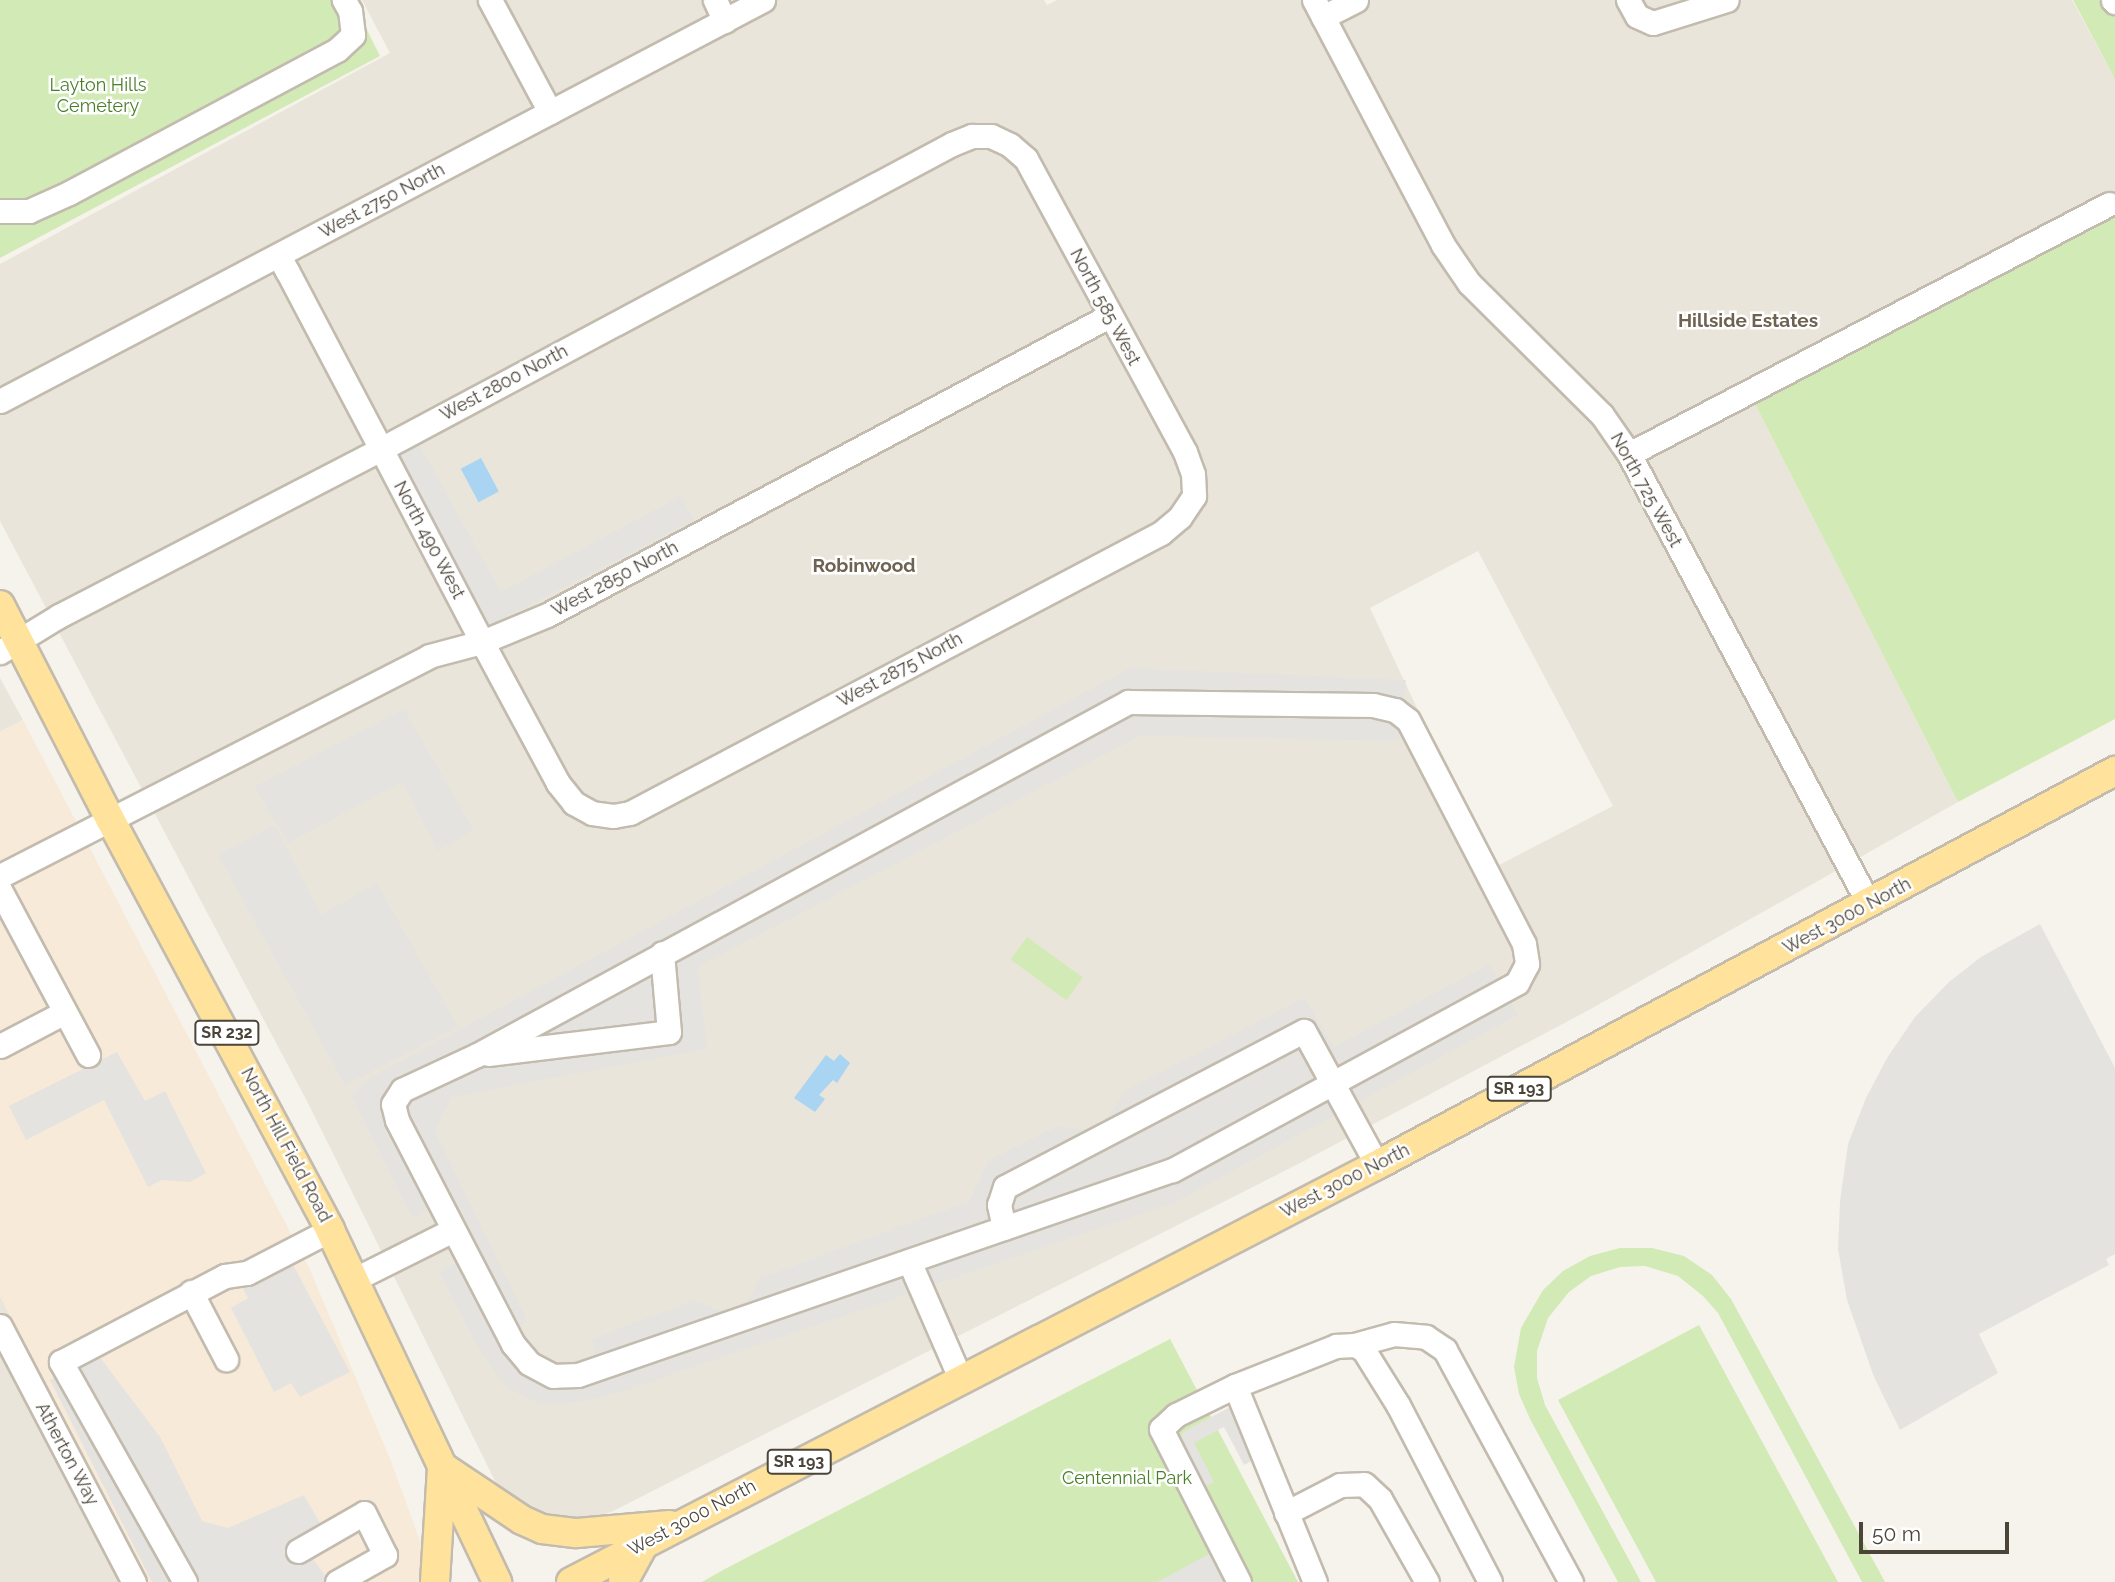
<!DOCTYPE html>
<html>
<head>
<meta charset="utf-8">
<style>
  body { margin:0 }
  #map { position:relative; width:2115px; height:1582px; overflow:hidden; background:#f6f3ec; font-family:Raleway,sans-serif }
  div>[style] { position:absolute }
  .residential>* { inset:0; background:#eae5da }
  .commercial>* { inset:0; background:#f7ead8 }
  .green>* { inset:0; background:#d2eab5; transform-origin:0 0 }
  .parking>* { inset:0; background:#e5e3e0 }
  .water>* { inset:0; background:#a9d4f2; transform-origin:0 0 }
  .roads { filter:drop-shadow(2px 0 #c2bbae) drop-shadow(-2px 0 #c2bbae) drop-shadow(0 2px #c2bbae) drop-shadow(0 -2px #c2bbae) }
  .minor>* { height:23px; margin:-11.5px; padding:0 11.5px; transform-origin:11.5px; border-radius:11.5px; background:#fff }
  .major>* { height:28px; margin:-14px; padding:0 14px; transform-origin:14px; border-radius:14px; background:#ffe39c }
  span { translate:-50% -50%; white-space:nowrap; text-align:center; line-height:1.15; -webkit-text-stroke:5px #fff; paint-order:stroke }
  .shield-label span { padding:2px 5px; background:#fff; border:2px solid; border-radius:5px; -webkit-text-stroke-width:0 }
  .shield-label { font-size:16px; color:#4b4439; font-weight:700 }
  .park-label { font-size:18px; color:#4a7f2a }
  .street-label { font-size:18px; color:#4b4439 }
  .neighbourhood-label { font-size:19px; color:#6e6250; font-weight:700 }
  .scale { position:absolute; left:1859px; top:1522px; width:150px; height:32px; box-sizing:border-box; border:4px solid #4b4439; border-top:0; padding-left:9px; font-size:21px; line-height:24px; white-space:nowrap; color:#4b4439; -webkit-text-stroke:5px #fff; paint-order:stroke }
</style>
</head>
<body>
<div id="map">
  <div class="residential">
    <i style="clip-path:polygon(evenodd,362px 0,1044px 0,1047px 5px,1057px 0,2072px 0,2115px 79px,2115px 211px,1753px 400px,1958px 802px,1587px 1011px,1302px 1162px,613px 1511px,589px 1520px,535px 1515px,505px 1494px,496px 1483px,310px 1107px,0 521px,0 264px,390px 53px,362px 0,1478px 551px,1613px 806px,1499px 865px,1423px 721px,1370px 608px,1478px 551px)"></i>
    <i style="clip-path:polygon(0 678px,23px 720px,0 732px)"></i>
    <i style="clip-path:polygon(0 1296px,149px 1582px,0 1582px)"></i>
  </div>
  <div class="commercial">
    <i style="clip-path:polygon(23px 720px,310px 1270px,391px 1461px,423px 1549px,423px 1582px,149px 1582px,0 1296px,0 732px)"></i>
  </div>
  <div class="green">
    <i style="clip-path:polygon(0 0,352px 0,380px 56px,0 258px)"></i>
    <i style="clip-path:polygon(2073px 0,2099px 0,2115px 16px,2115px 79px)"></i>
    <i style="clip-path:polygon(2115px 211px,2115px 719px,1958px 802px,1753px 400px)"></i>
    <i style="left:1027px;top:937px;width:69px;height:28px;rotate:36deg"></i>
    <i style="clip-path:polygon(1620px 1248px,1652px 1248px,1684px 1256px,1712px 1275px,1731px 1299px,1885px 1582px,1862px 1582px,1718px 1313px,1703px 1296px,1678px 1276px,1645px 1266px,1620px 1267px,1591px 1276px,1569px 1292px,1548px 1318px,1537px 1351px,1537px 1378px,1545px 1405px,1641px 1582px,1618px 1582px,1530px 1419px,1519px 1394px,1514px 1367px,1521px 1328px,1543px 1290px,1563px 1271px,1590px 1256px)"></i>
    <i style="clip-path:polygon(1699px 1325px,1838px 1582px,1656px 1582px,1558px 1400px)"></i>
    <i style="clip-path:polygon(1170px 1339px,1298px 1582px,702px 1582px,723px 1570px)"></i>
  </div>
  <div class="parking">
    <i style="clip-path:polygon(416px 438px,501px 592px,681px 496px,694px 520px,485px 628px,390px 454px)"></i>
    <i style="clip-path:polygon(1130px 668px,1406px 680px,1399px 741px,1140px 736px,698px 967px,707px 1049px,452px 1097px,435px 1131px,526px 1318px,518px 1335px,534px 1356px,553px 1363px,595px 1357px,592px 1339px,694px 1300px,720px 1311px,747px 1302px,760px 1278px,969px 1201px,989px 1160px,1057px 1126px,1087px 1130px,1104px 1123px,1126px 1090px,1304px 998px,1334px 1047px,1489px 964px,1518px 1015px,1176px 1202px,621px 1392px,575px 1403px,539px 1404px,506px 1387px,479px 1350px,439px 1272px,467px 1257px,439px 1204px,412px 1218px,351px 1096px,368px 1079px)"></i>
    <i style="clip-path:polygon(404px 709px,474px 830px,438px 851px,402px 782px,288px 843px,254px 787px)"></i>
    <i style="clip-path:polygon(275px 825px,321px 915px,377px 883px,458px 1027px,345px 1085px,218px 855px)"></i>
    <i style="clip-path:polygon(2040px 924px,2115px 1068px,2115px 1254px,2106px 1259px,2109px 1265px,1979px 1334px,1998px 1373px,1900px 1430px,1874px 1377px,1847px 1300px,1838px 1249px,1840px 1201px,1848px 1144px,1866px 1098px,1887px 1058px,1915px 1017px,1949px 982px,1981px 957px)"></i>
    <i style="clip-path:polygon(117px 1052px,145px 1101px,165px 1091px,206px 1173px,190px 1182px,162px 1180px,148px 1187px,104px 1100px,26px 1140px,9px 1106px)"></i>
    <i style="clip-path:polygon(291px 1261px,350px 1372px,300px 1397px,291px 1383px,274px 1392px,231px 1308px,248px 1298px,240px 1283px)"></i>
    <i style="clip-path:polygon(99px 1356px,160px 1437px,202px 1521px,228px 1528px,304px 1495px,325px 1532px,310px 1555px,330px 1582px,152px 1582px,50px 1380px)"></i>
    <i style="clip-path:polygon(1230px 1407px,1257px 1458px,1244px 1465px,1224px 1427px,1194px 1443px,1214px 1482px,1200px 1489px,1179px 1443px,1183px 1432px)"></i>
    <i style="clip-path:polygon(1213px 1552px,1229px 1582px,1157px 1582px)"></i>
  </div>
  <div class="water">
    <i style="left:481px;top:458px;width:38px;height:23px;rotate:62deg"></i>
    <i style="clip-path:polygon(840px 1054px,850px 1063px,837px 1083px,833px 1080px,819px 1095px,825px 1099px,815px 1112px,794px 1098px,826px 1055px,834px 1061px)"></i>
  </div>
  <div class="roads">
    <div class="minor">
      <i style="left:490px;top:0;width:127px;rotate:61.8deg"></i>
      <i style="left:715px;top:0;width:23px;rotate:65deg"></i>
      <i style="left:1314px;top:0;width:277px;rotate:62.2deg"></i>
      <i style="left:1443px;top:245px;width:46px;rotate:55.6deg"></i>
      <i style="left:1469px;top:283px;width:187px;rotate:44.8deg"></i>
      <i style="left:1602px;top:415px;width:47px;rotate:55.3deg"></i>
      <i style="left:1629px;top:454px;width:510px;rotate:61.93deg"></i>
      <i style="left:1628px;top:0;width:18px;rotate:61deg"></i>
      <i style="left:1637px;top:16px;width:17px;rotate:24deg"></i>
      <i style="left:1653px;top:23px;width:77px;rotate:-17.3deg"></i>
      <i style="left:2113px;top:0;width:3px;rotate:45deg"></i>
      <i style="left:1323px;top:17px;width:37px;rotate:-27deg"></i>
      <i style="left:0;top:211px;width:29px"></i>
      <i style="left:29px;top:211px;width:44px;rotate:-24.2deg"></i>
      <i style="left:69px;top:193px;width:304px;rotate:-28.1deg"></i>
      <i style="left:337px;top:50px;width:22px;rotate:-43deg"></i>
      <i style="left:353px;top:35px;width:24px;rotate:-97deg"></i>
      <i style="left:350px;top:11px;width:13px;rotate:-119deg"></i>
      <i style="left:0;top:401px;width:862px;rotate:-27.72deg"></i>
      <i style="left:1629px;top:454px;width:541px;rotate:-27.51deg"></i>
      <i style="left:0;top:652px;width:69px;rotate:-31.4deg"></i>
      <i style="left:59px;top:616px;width:363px;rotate:-27.4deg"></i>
      <i style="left:381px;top:449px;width:647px;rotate:-28.11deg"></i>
      <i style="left:952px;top:144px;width:22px;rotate:-22deg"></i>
      <i style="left:972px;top:136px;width:19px"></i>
      <i style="left:991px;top:136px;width:21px;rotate:25deg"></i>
      <i style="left:1010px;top:145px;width:21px;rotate:41deg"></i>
      <i style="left:1026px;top:159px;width:333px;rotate:61.5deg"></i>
      <i style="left:1185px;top:452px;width:23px;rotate:70deg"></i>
      <i style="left:1193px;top:474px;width:22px;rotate:87deg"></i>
      <i style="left:1194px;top:496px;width:25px;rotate:124deg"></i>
      <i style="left:1180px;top:517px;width:25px;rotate:140deg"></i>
      <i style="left:1161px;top:533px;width:600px;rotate:152.2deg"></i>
      <i style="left:630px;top:813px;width:17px;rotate:170deg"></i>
      <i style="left:613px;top:816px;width:21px;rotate:-172deg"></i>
      <i style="left:592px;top:813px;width:21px;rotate:-151deg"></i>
      <i style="left:574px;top:803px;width:26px;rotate:-129deg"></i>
      <i style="left:558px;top:783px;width:160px;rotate:-118.3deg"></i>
      <i style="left:482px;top:642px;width:218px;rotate:-117.6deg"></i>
      <i style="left:381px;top:449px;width:201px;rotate:-117.8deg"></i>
      <i style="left:287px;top:271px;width:17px;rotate:-118deg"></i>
      <i style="left:1128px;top:702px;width:245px;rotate:0.7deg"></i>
      <i style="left:1373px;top:705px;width:23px;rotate:13deg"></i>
      <i style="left:1395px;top:710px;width:16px;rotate:38deg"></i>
      <i style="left:1408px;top:720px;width:252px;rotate:62.6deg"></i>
      <i style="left:1524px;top:944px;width:20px;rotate:81deg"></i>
      <i style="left:1527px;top:964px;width:21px;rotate:118deg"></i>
      <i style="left:1517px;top:983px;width:392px;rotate:151.5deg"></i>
      <i style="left:1172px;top:1170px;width:628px;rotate:160.96deg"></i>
      <i style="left:578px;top:1375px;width:25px;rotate:178deg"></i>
      <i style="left:553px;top:1376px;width:27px;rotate:-152deg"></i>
      <i style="left:529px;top:1363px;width:25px;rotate:-130deg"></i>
      <i style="left:513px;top:1344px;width:252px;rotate:-117.4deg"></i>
      <i style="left:397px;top:1120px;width:16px;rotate:-104deg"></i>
      <i style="left:393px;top:1104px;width:17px;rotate:-57deg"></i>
      <i style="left:402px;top:1090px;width:83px;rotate:-25deg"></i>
      <i style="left:477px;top:1055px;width:741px;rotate:-28.47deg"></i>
      <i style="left:0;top:876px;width:482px;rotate:-27.1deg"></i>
      <i style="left:429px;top:656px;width:55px;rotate:-14.8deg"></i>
      <i style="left:482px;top:642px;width:70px;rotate:-22.6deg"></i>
      <i style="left:547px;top:615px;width:637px;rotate:-28.01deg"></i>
      <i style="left:0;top:890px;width:187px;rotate:61.9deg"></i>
      <i style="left:0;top:1046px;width:73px;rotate:-27.6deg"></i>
      <i style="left:488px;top:1054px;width:182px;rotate:-6.9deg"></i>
      <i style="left:669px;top:1032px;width:79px;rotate:-95.1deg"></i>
      <i style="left:1004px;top:1228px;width:24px;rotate:-102deg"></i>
      <i style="left:999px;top:1205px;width:19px;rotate:-72deg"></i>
      <i style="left:1005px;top:1187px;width:337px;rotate:-27.6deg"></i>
      <i style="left:1304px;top:1031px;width:153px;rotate:61.4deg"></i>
      <i style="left:909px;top:1261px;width:128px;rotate:66.4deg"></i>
      <i style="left:353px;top:1280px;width:112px;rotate:-26.6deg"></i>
      <i style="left:191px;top:1292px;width:76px;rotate:62.4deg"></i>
      <i style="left:0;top:1326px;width:289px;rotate:62.4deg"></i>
      <i style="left:1354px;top:1345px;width:41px;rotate:-15.4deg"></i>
      <i style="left:1394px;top:1334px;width:32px;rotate:5deg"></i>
      <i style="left:1426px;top:1337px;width:23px;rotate:34deg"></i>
      <i style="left:1445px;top:1350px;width:264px;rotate:61.5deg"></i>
      <i style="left:1235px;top:1386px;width:212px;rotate:67.8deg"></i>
      <i style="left:1286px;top:1513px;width:61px;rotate:-27.4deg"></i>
      <i style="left:1340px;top:1485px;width:24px;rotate:-2deg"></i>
      <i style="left:1364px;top:1484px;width:22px;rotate:43deg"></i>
      <i style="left:1380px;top:1499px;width:95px;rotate:60.5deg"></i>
      <i style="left:298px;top:1551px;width:76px;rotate:-29.9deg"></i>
      <i style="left:364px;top:1513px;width:47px;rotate:63.4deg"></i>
      <i style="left:385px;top:1555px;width:55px;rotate:150.6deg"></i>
      <i style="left:185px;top:1582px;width:253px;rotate:-119.4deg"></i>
      <i style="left:61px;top:1362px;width:185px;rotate:-27.7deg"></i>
      <i style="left:225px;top:1276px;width:22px;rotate:-8deg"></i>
      <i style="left:247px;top:1273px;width:93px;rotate:-27.4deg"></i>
      <i style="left:1239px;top:1582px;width:172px;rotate:-117deg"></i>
      <i style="left:1161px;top:1429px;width:21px;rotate:-43deg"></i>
      <i style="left:1176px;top:1415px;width:66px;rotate:-26.2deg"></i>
      <i style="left:1235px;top:1386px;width:109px;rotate:-21.6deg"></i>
      <i style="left:1336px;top:1346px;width:18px;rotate:-3deg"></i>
      <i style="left:1354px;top:1345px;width:10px;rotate:24deg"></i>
      <i style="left:1363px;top:1349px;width:66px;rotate:58deg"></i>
      <i style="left:1398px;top:1405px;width:199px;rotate:62.5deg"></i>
    </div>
    <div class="major">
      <i style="left:0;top:605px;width:241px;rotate:62.8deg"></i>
      <i style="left:110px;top:819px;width:466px;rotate:61.8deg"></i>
      <i style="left:330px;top:1230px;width:390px;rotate:64.6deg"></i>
      <i style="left:443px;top:1467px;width:95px;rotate:33.9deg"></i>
      <i style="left:522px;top:1520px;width:22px;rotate:24deg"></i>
      <i style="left:542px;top:1529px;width:35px;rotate:7deg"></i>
      <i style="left:577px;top:1533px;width:93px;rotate:-4.9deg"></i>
      <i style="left:435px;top:1582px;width:113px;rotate:-86.5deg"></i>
      <i style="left:571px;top:1582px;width:907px;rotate:-27.36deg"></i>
      <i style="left:1377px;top:1165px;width:837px;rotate:-28.1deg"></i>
      <i style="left:623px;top:1582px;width:43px;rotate:-61.1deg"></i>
    </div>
  </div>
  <div class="shield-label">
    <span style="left:227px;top:1033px">SR 232</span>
    <span style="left:1519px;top:1089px">SR 193</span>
    <span style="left:799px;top:1462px">SR 193</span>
  </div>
  <div class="park-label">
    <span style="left:98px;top:96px">Layton Hills<br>Cemetery</span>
    <span style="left:1127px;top:1478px">Centennial Park</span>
  </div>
  <div class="street-label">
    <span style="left:382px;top:201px;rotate:-28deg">West 2750 North</span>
    <span style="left:1105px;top:307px;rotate:62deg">North 585 West</span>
    <span style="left:504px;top:383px;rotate:-28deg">West 2800 North</span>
    <span style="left:1646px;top:490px;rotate:61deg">North 725 West</span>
    <span style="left:429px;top:540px;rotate:62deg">North 490 West</span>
    <span style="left:615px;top:579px;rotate:-28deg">West 2850 North</span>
    <span style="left:900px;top:670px;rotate:-28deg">West 2875 North</span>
    <span style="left:1847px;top:916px;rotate:-28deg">West 3000 North</span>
    <span style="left:286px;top:1145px;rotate:62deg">North Hill Field Road</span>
    <span style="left:1345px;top:1181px;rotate:-27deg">West 3000 North</span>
    <span style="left:67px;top:1454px;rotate:62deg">Atherton Way</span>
    <span style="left:692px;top:1518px;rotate:-28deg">West 3000 North</span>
  </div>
  <div class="neighbourhood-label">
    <span style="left:1748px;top:321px">Hillside Estates</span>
    <span style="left:864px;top:566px">Robinwood</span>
  </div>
  <div class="scale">50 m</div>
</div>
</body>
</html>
